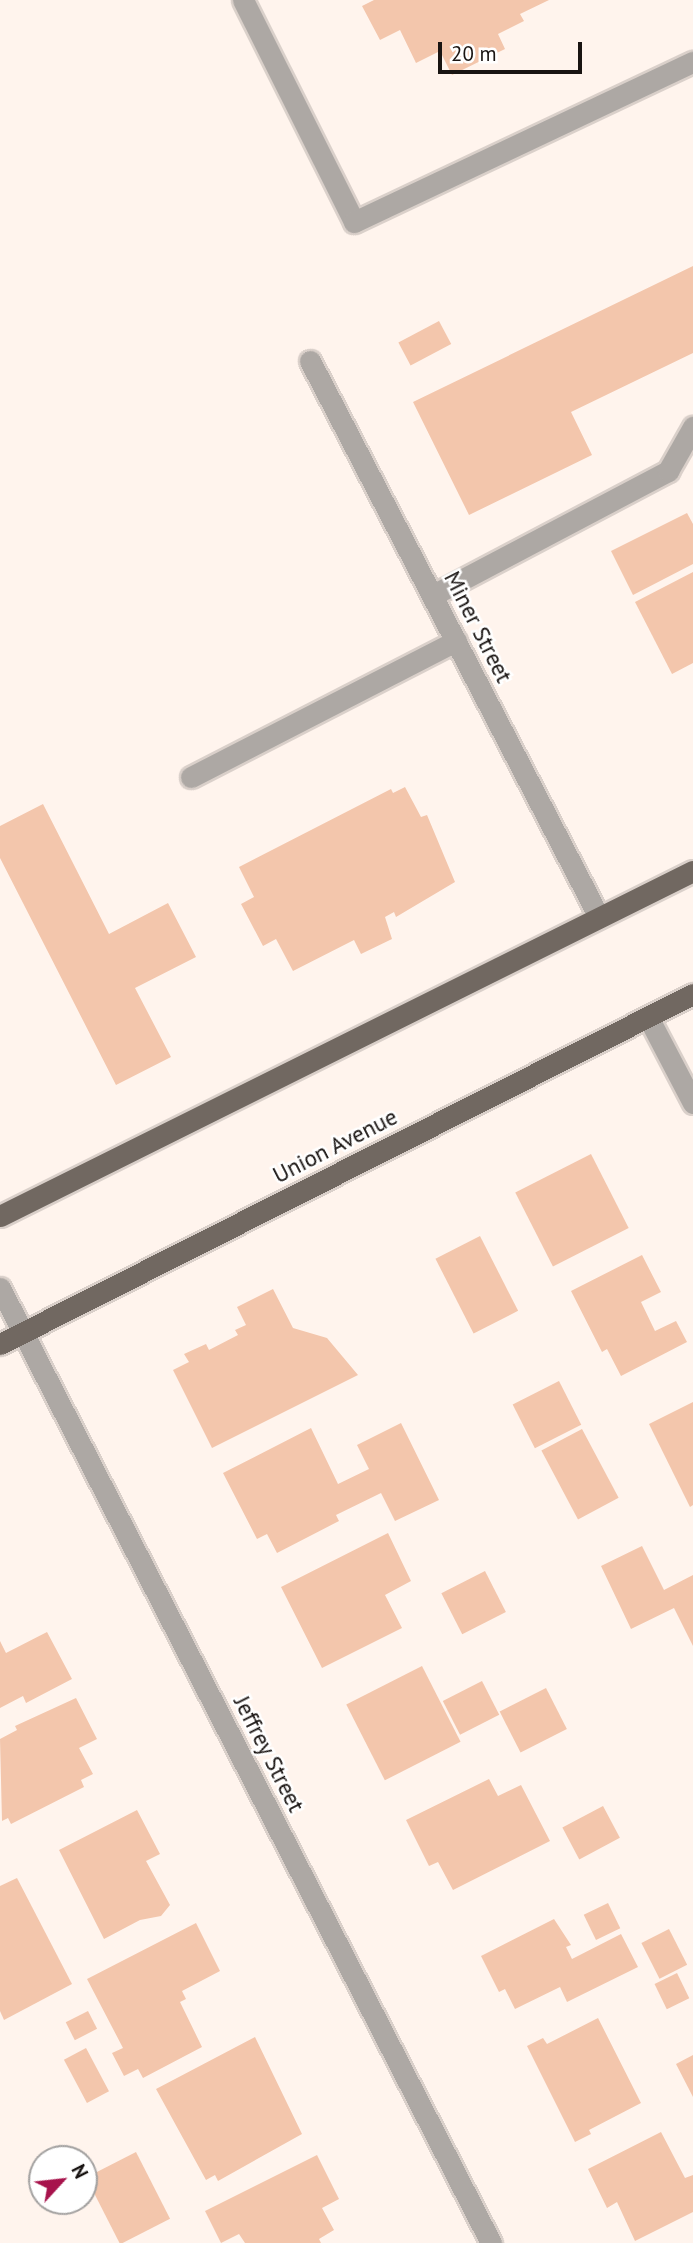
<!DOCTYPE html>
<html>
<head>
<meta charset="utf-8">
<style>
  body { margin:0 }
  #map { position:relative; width:693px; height:2243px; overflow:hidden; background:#fff4ed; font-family:"PT Sans",sans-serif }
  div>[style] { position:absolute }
  .building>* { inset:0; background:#f3c6ac; transform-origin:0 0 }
  .roads { filter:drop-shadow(2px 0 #dad0ca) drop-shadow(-2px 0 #dad0ca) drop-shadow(0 2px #dad0ca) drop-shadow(0 -2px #dad0ca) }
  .lane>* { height:21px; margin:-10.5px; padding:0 10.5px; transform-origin:10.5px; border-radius:10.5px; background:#ada8a4 }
  .street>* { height:21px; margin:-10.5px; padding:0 10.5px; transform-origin:10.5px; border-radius:10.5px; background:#ada8a4 }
  .primary>* { height:21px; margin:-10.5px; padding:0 10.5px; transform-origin:10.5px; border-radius:10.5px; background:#716861 }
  span { translate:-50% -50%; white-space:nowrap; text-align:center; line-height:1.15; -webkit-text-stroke:5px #fff; paint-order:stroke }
  .street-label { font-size:23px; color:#191412 }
  .north { position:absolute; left:28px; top:2145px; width:70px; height:70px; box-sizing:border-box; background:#fff; border:2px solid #a3a1a0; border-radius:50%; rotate:63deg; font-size:19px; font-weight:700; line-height:28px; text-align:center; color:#191412 }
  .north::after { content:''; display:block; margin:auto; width:24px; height:32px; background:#a7134c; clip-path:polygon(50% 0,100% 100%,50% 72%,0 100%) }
  .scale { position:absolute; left:438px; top:42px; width:144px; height:32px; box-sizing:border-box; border:4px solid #191412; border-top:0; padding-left:9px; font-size:21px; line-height:24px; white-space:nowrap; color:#191412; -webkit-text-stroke:5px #fff; paint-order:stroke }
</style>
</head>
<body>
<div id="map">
  <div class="building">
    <i style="clip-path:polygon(374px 0,549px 0,520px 14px,524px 21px,498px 34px,505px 49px,452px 75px,440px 51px,416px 63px,400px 30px,380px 40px,362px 6px)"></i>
    <i style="clip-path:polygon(693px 266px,693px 353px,571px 412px,592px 455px,469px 515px,413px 402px)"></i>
    <i style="left:439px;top:321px;width:26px;height:46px;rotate:62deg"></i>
    <i style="clip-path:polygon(687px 513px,693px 524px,693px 564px,633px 595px,611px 551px)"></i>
    <i style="clip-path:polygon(693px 572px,693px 663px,672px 674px,635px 602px)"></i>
    <i style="clip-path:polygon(405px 787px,421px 817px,427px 815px,455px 882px,396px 917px,394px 912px,385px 917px,392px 939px,361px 954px,354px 940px,293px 971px,276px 939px,263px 946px,241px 904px,254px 897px,239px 867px,391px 789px,393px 793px)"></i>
    <i style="clip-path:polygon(43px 804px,109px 934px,168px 903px,196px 957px,135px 988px,171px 1057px,116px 1085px,0 858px,0 826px)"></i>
    <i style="left:591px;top:1154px;width:83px;height:85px;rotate:63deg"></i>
    <i style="left:480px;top:1236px;width:84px;height:50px;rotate:63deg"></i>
    <i style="clip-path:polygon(642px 1255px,661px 1292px,641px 1302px,655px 1331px,676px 1321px,687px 1342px,621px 1376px,607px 1349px,602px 1352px,571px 1291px)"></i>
    <i style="clip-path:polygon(273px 1289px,293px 1328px,327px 1338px,358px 1375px,212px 1448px,173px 1370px,189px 1362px,184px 1354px,206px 1344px,209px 1350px,238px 1335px,235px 1330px,246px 1325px,237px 1307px)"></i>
    <i style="left:559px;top:1381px;width:49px;height:52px;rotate:63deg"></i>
    <i style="clip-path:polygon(693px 1402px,693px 1505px,690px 1507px,649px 1424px)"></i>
    <i style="clip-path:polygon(401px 1423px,439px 1500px,395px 1521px,381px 1493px,336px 1515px,339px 1521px,277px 1553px,267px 1534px,257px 1539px,223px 1473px,311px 1428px,338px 1484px,369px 1469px,357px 1445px)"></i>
    <i style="left:582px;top:1429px;width:78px;height:46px;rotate:62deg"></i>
    <i style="clip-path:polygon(388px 1533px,411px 1581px,385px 1595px,402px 1628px,322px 1668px,281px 1587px)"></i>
    <i style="clip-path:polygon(642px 1546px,664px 1590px,693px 1575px,693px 1646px,674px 1608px,631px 1629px,601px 1566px)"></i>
    <i style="left:485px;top:1571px;width:46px;height:49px;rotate:63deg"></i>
    <i style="clip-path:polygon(47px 1632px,72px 1679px,26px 1703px,23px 1696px,0 1708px,0 1641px,6px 1653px)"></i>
    <i style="left:422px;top:1666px;width:85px;height:85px;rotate:63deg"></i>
    <i style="left:482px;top:1681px;width:38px;height:44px;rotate:63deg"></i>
    <i style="left:546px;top:1688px;width:46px;height:52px;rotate:63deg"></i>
    <i style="clip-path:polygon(76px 1698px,97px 1739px,79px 1748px,93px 1774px,81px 1780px,84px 1787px,11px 1824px,8px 1818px,2px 1821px,0 1739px,17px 1730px,15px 1726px)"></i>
    <i style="clip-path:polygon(489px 1779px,498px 1796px,521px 1785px,550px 1841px,453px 1890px,438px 1862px,429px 1866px,406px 1820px)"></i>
    <i style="left:603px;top:1806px;width:36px;height:46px;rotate:62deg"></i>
    <i style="clip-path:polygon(137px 1810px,160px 1854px,146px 1861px,170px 1905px,161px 1916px,140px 1920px,104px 1939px,59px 1850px)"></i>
    <i style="clip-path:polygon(17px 1878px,72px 1984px,4px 2020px,0 2011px,0 1886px)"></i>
    <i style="left:608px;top:1903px;width:28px;height:27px;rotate:64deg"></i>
    <i style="clip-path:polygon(554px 1919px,571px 1945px,566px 1947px,572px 1959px,621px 1934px,638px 1967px,567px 2002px,560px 1987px,515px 2009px,505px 1989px,499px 1992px,481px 1956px)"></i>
    <i style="clip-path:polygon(196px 1923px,220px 1971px,182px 1991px,186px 1999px,180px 2002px,202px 2047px,143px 2078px,138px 2069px,124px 2076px,112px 2053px,123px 2048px,87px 1979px)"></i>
    <i style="left:669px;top:1929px;width:40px;height:31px;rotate:63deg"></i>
    <i style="left:677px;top:1973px;width:28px;height:25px;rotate:64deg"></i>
    <i style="left:88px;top:2011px;width:20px;height:25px;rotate:63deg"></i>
    <i style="clip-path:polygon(598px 2018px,641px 2103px,589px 2130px,591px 2134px,575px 2142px,527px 2046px,543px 2038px,547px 2044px)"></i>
    <i style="clip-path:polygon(255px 2037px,302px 2134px,218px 2181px,215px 2175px,206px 2180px,156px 2089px)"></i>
    <i style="left:86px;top:2048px;width:49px;height:25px;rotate:62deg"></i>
    <i style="clip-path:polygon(693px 2055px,693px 2097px,676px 2064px)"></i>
    <i style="clip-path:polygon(661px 2132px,685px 2178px,693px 2175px,693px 2212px,635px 2241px,617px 2202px,607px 2208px,588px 2169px)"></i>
    <i style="left:136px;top:2152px;width:75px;height:56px;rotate:63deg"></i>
    <i style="clip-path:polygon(317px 2155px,339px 2199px,322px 2208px,334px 2230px,319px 2239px,321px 2243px,245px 2243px,239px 2234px,221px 2243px,205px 2211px)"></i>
  </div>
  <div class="roads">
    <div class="lane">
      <i style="left:243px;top:0;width:248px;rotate:63.4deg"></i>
      <i style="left:354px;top:222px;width:375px;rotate:-25.3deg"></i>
      <i style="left:433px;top:595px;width:266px;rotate:-27.8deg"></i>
      <i style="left:668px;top:471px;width:51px;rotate:-60.4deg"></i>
      <i style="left:191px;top:777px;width:298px;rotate:-27.2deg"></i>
    </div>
    <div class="street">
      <i style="left:310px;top:361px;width:627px;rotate:62.54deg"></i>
      <i style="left:648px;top:1017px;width:97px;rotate:62.4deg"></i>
      <i style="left:0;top:1288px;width:1074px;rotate:62.79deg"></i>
    </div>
    <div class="primary">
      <i style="left:0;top:1216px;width:774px;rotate:-26.47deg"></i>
      <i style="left:0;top:1344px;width:776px;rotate:-26.8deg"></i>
    </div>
  </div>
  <div class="street-label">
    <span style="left:478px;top:627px;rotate:63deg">Miner Street</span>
    <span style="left:335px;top:1146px;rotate:-27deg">Union Avenue</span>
    <span style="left:269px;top:1754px;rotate:63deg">Jeffrey Street</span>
  </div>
  <div class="north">N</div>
  <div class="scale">20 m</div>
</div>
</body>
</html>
